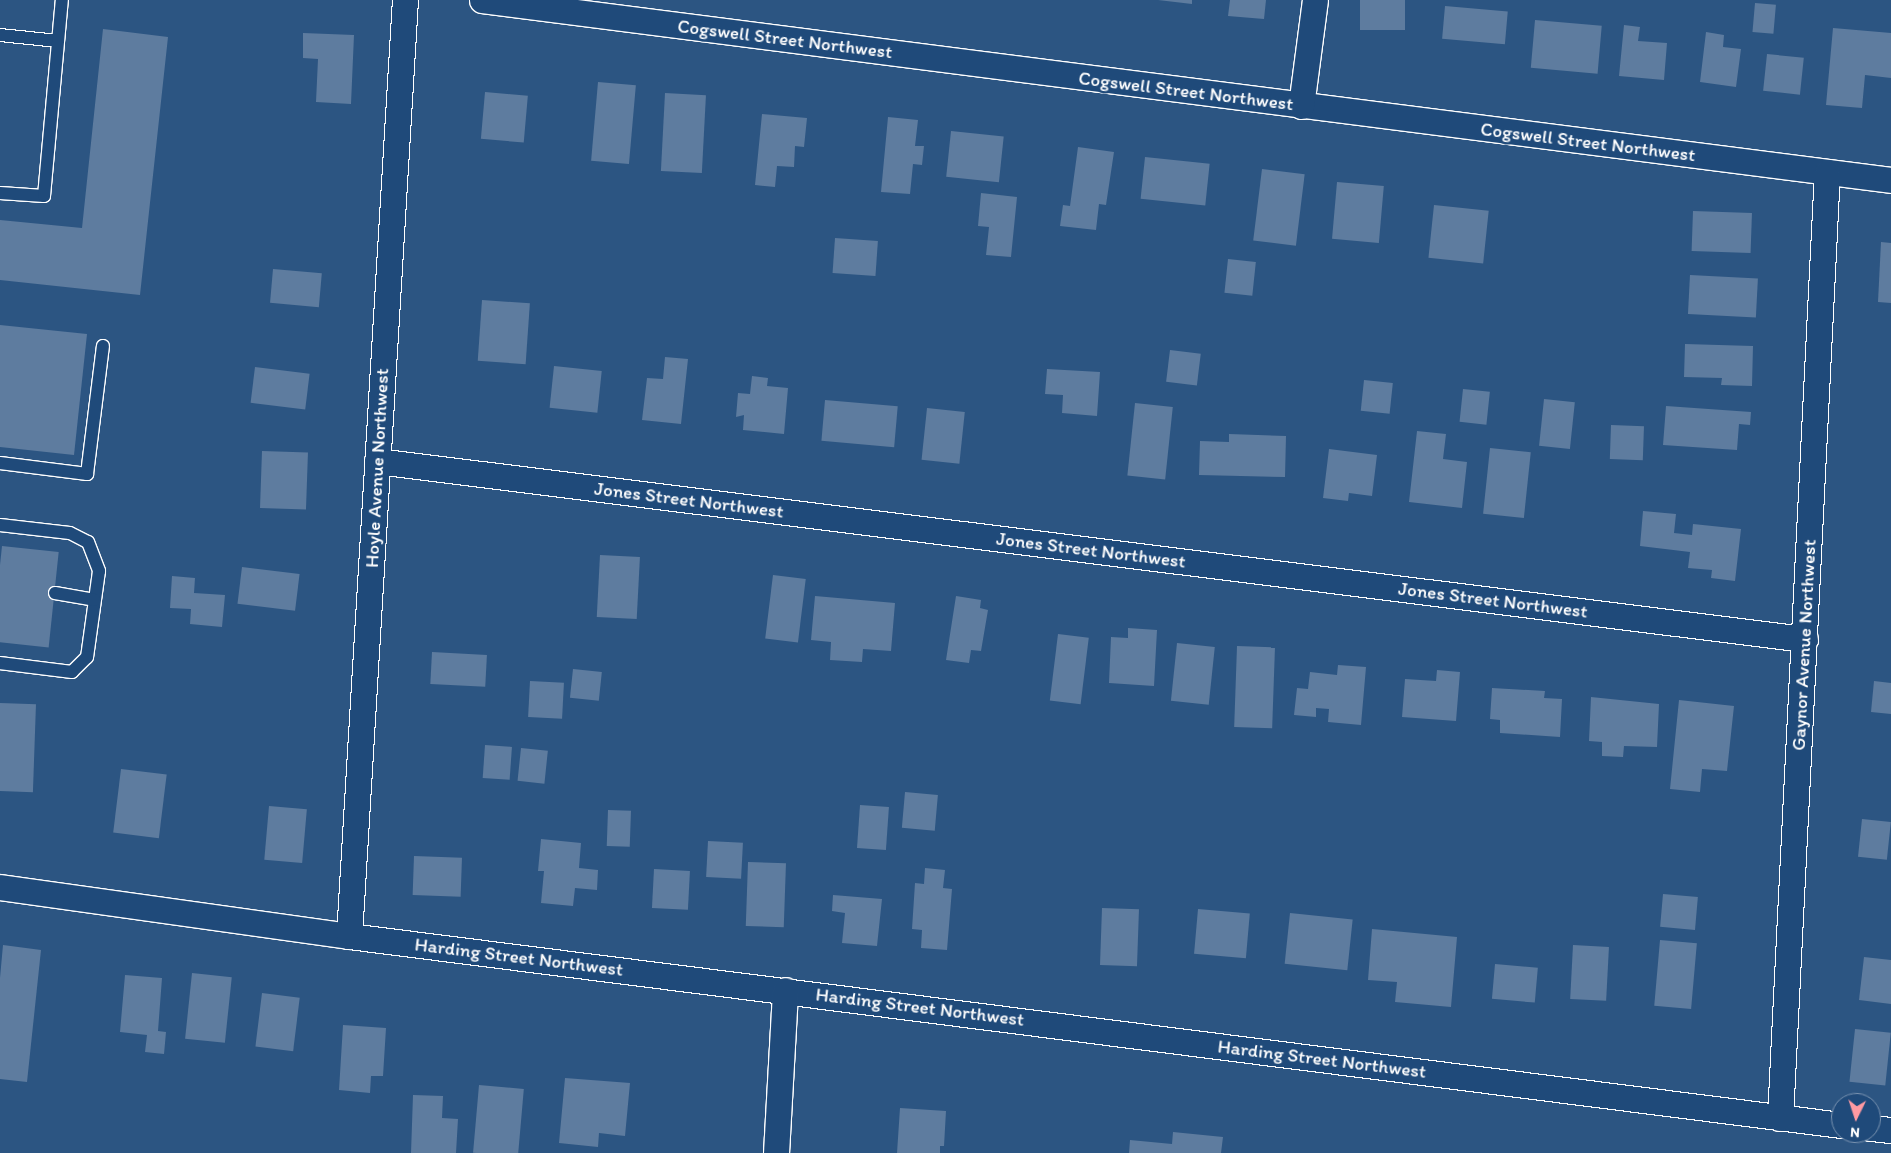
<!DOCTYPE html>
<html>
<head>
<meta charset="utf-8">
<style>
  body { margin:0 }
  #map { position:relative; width:1891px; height:1153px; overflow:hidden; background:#2c5582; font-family:Itim,sans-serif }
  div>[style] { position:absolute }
  .building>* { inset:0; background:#5e7c9f; transform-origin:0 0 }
  .roads { filter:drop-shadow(1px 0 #fff) drop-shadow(-1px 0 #fff) drop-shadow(0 1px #fff) drop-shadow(0 -1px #fff) }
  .service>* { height:12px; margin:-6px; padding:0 6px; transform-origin:6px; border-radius:6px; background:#1f4a7a }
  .minor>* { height:25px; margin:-12.5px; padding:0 12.5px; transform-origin:12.5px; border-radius:12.5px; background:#1f4a7a }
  span { translate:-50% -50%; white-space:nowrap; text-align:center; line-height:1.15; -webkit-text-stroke:5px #1f4a7a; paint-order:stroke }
  .street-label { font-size:19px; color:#fff }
  .north { position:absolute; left:1831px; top:1093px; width:50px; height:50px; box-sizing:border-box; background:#1f4a7a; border:1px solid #7992af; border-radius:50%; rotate:184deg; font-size:14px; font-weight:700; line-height:20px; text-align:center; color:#fff }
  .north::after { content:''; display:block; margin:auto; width:18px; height:22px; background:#ff9aa2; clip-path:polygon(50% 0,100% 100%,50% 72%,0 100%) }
</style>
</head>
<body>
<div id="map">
  <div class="building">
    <i style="clip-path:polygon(1158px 0,1192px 0,1192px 4px)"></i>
    <i style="clip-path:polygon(1230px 0,1266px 0,1264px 19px,1228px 16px)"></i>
    <i style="left:1360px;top:0;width:45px;height:30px"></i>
    <i style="left:1755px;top:3px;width:21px;height:29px;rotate:5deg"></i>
    <i style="left:1445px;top:6px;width:63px;height:33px;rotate:5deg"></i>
    <i style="left:1535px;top:20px;width:67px;height:48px;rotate:5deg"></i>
    <i style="clip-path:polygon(1624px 25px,1640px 27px,1638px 41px,1667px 43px,1664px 80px,1619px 76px)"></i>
    <i style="clip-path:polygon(1833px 28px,1891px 33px,1891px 78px,1865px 75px,1862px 108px,1826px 105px)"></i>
    <i style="clip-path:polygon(103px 29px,168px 37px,140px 295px,0 280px,0 220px,82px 228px)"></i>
    <i style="clip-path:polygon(1706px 32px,1724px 35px,1723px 47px,1741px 49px,1736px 87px,1700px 82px)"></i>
    <i style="clip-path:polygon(303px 33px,354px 35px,351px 104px,316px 102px,318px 59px,303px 58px)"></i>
    <i style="left:1767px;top:54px;width:37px;height:37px;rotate:6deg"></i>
    <i style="left:598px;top:82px;width:38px;height:79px;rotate:5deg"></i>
    <i style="left:485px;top:92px;width:43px;height:47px;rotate:5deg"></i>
    <i style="left:665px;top:93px;width:41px;height:78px;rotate:3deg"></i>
    <i style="clip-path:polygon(762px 114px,807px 118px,804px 147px,795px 146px,794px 167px,777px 166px,775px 187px,755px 185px)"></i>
    <i style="clip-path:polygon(888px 117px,918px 120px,915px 146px,924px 146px,922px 165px,913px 164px,910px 194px,881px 192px)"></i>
    <i style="left:951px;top:131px;width:53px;height:46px;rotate:6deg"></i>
    <i style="clip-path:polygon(1078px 147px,1114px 152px,1106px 205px,1099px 204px,1096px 230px,1060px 226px,1063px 205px,1070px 206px)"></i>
    <i style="left:1145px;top:157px;width:65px;height:42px;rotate:6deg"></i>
    <i style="left:1262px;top:169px;width:43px;height:72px;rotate:7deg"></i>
    <i style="left:1337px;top:182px;width:47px;height:57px;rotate:5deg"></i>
    <i style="clip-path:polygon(981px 193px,1017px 197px,1011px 257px,986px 255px,989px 227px,978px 226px)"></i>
    <i style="left:1434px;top:205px;width:55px;height:53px;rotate:6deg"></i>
    <i style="left:1693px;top:211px;width:59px;height:40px;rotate:2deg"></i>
    <i style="left:835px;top:238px;width:43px;height:35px;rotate:4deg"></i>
    <i style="clip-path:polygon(1881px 242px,1891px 243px,1891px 303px,1878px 302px)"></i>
    <i style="left:1228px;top:259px;width:28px;height:34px;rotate:6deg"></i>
    <i style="left:273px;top:269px;width:49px;height:34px;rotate:5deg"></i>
    <i style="left:1690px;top:275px;width:68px;height:39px;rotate:3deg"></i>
    <i style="left:482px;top:300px;width:48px;height:61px;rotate:4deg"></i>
    <i style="clip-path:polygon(0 325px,87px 334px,74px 455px,0 447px)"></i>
    <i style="clip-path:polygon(1685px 344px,1753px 346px,1752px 386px,1721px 385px,1722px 378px,1684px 377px)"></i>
    <i style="left:1170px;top:350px;width:31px;height:32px;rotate:7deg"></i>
    <i style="clip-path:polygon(665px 357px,688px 359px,681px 424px,642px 420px,647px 378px,663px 379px)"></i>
    <i style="left:554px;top:366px;width:48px;height:42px;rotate:6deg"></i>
    <i style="left:255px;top:367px;width:55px;height:36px;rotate:7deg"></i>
    <i style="clip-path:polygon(1047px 369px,1100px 372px,1097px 416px,1062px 413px,1063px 395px,1045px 394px)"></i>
    <i style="clip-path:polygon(752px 376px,768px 378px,767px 386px,788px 388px,784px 434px,743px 430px,744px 415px,736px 417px,738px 393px,750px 394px)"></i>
    <i style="left:1364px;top:380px;width:29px;height:31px;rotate:6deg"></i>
    <i style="left:1463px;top:389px;width:27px;height:33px;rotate:6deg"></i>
    <i style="left:1544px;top:399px;width:31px;height:47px;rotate:6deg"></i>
    <i style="left:825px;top:400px;width:73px;height:41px;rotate:5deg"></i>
    <i style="left:1135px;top:403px;width:38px;height:73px;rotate:6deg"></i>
    <i style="clip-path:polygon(1666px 406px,1751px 412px,1750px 425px,1739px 424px,1737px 450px,1663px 445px)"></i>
    <i style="left:927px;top:408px;width:38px;height:52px;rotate:6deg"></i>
    <i style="left:1611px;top:425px;width:33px;height:34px;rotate:2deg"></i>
    <i style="clip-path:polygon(1417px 431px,1446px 434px,1443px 459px,1467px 462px,1462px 508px,1409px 502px)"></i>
    <i style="clip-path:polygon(1229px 434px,1286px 436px,1285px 477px,1199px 475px,1200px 441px,1229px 442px)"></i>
    <i style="left:1490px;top:448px;width:41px;height:66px;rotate:6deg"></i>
    <i style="clip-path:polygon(1329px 449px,1377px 455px,1372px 496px,1349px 493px,1348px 501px,1323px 498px)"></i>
    <i style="left:262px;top:451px;width:46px;height:57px;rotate:2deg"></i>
    <i style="clip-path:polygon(1643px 511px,1676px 514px,1674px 533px,1692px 535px,1693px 524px,1741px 529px,1735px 581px,1711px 578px,1712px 570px,1688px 568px,1690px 552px,1640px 546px)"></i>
    <i style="left:2px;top:546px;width:57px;height:96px;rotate:6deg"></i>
    <i style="left:600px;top:555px;width:40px;height:62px;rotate:3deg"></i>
    <i style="left:242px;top:567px;width:58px;height:37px;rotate:7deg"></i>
    <i style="left:773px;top:575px;width:33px;height:64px;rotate:7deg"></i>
    <i style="clip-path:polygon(172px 576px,195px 578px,194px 593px,225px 595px,222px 627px,190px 624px,191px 609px,170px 608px)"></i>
    <i style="clip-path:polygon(815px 596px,895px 603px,891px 651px,863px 649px,862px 662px,830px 660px,831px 642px,811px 640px)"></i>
    <i style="clip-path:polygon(956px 596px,981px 600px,980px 608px,988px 610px,981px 651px,971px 650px,969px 663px,946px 660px)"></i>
    <i style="clip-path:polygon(1128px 628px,1157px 630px,1154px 686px,1109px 683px,1111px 637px,1128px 638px)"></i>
    <i style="left:1058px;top:634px;width:31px;height:67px;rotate:7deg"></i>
    <i style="left:1177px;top:643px;width:38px;height:58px;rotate:6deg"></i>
    <i style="left:1237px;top:646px;width:38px;height:81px;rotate:2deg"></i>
    <i style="left:432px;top:652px;width:55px;height:32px;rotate:3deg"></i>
    <i style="clip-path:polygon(1338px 665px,1366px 667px,1361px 725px,1328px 722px,1329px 709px,1316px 708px,1316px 717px,1294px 715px,1297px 688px,1308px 689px,1310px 672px,1337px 675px)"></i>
    <i style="left:573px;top:669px;width:29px;height:29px;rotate:6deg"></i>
    <i style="clip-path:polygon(1437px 670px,1460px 672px,1456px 721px,1402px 717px,1405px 679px,1436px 681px)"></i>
    <i style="left:530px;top:681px;width:34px;height:36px;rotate:3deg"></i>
    <i style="clip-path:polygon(1874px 681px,1891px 683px,1891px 714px,1871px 712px)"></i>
    <i style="clip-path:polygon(1492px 688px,1545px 691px,1544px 698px,1562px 699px,1560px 737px,1500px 733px,1500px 720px,1490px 719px)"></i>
    <i style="clip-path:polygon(1591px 697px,1659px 704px,1657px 747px,1624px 746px,1623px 757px,1602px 756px,1602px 742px,1589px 741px)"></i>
    <i style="clip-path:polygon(1679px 700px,1734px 706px,1727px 771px,1702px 769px,1700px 792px,1670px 789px)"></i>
    <i style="left:0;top:703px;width:36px;height:88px;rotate:2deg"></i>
    <i style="left:485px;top:745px;width:27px;height:33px;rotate:4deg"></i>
    <i style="left:521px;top:748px;width:27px;height:33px;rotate:6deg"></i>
    <i style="left:121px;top:769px;width:46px;height:64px;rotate:7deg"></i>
    <i style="left:905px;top:792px;width:33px;height:36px;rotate:5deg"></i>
    <i style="left:860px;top:805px;width:29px;height:43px;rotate:4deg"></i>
    <i style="left:269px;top:806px;width:38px;height:54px;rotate:5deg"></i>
    <i style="left:608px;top:810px;width:23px;height:36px;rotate:2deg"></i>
    <i style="left:1862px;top:819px;width:29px;height:38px;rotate:6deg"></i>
    <i style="clip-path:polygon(541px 839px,581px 843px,579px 868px,598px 870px,597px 890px,575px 888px,573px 906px,541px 903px,544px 871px,538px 871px)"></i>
    <i style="left:708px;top:841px;width:35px;height:36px;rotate:3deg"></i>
    <i style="left:414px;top:856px;width:48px;height:39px;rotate:2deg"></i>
    <i style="left:748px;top:862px;width:38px;height:64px;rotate:2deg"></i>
    <i style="clip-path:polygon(925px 868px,945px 870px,943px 888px,952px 889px,947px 950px,921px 948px,922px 930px,912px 929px,915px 883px,924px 884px)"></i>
    <i style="left:654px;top:869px;width:36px;height:39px;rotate:3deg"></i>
    <i style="left:1663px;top:894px;width:35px;height:33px;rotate:5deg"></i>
    <i style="clip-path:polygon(833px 895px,882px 899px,877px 946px,842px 943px,845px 913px,832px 911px)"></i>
    <i style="left:1102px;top:908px;width:37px;height:57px;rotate:2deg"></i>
    <i style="left:1198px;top:909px;width:52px;height:45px;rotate:5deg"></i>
    <i style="left:1290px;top:913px;width:63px;height:51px;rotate:6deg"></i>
    <i style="clip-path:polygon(1372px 929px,1457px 937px,1451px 1007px,1395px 1002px,1397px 982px,1368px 980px)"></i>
    <i style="left:1660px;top:940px;width:37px;height:66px;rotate:5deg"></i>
    <i style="clip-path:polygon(3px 945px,41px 950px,27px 1082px,0 1079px,0 978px)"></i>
    <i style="left:1573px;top:945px;width:36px;height:54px;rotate:3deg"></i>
    <i style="clip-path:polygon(1864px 957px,1891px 960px,1891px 1004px,1859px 1000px)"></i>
    <i style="left:1495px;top:964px;width:43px;height:35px;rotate:5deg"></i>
    <i style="left:192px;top:973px;width:40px;height:66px;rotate:6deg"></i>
    <i style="clip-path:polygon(125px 975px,162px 978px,158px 1031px,166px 1032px,164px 1054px,145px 1052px,147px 1035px,120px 1032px)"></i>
    <i style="left:262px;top:993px;width:38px;height:54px;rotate:7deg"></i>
    <i style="clip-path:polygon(343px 1025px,386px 1028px,383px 1076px,371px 1076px,370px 1093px,339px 1090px)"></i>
    <i style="left:1855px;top:1029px;width:36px;height:53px;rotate:6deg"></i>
    <i style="clip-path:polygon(565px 1078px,630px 1083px,625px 1136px,599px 1133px,598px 1147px,559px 1143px)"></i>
    <i style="left:479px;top:1085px;width:45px;height:68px;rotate:5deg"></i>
    <i style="clip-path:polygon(413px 1095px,443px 1096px,442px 1118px,458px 1119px,456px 1153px,411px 1153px)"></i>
    <i style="clip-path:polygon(900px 1108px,946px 1111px,944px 1146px,940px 1146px,940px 1153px,897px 1153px)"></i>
    <i style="clip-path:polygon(1173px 1132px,1223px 1137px,1221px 1153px,1129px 1153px,1130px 1140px,1172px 1144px)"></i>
  </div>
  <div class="roads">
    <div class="service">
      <i style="left:0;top:35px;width:58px;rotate:5.9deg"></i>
      <i style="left:0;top:193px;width:44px;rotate:3.9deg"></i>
      <i style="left:44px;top:196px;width:197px;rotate:-84.8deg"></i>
      <i style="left:0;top:463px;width:88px;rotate:7.2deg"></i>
      <i style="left:87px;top:474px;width:129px;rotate:-82.9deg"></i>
      <i style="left:0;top:525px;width:70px;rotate:6.5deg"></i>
      <i style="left:70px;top:533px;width:20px;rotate:27deg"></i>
      <i style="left:88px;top:542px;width:31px;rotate:69deg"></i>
      <i style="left:99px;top:571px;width:87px;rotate:97.9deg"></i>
      <i style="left:87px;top:657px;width:21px;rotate:135deg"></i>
      <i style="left:72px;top:672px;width:73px;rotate:-172.9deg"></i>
      <i style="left:55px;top:593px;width:40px;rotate:10deg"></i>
    </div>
    <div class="minor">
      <i style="left:482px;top:0;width:1420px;rotate:7.28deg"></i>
      <i style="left:1301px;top:106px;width:107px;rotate:-82.5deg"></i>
      <i style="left:377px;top:461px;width:1439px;rotate:7.11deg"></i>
      <i style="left:0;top:887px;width:352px;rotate:8deg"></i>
      <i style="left:349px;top:936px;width:1504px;rotate:7.22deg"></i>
      <i style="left:349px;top:936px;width:938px;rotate:-86.58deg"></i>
      <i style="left:1780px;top:1118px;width:947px;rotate:-87.16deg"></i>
      <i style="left:1871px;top:1128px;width:20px;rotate:6deg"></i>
      <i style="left:776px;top:1153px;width:163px;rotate:-86.8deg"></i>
    </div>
  </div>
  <div class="street-label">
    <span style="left:785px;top:39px;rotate:7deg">Cogswell Street Northwest</span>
    <span style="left:1186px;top:91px;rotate:7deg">Cogswell Street Northwest</span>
    <span style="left:1588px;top:142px;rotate:7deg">Cogswell Street Northwest</span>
    <span style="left:377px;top:468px;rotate:-87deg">Hoyle Avenue Northwest</span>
    <span style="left:689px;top:500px;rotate:7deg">Jones Street Northwest</span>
    <span style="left:1091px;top:550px;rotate:7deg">Jones Street Northwest</span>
    <span style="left:1493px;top:600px;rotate:7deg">Jones Street Northwest</span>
    <span style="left:1804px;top:645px;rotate:-87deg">Gaynor Avenue Northwest</span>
    <span style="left:519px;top:957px;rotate:7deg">Harding Street Northwest</span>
    <span style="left:920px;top:1007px;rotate:7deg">Harding Street Northwest</span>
    <span style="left:1322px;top:1059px;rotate:7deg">Harding Street Northwest</span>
  </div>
  <div class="north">N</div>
</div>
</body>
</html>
